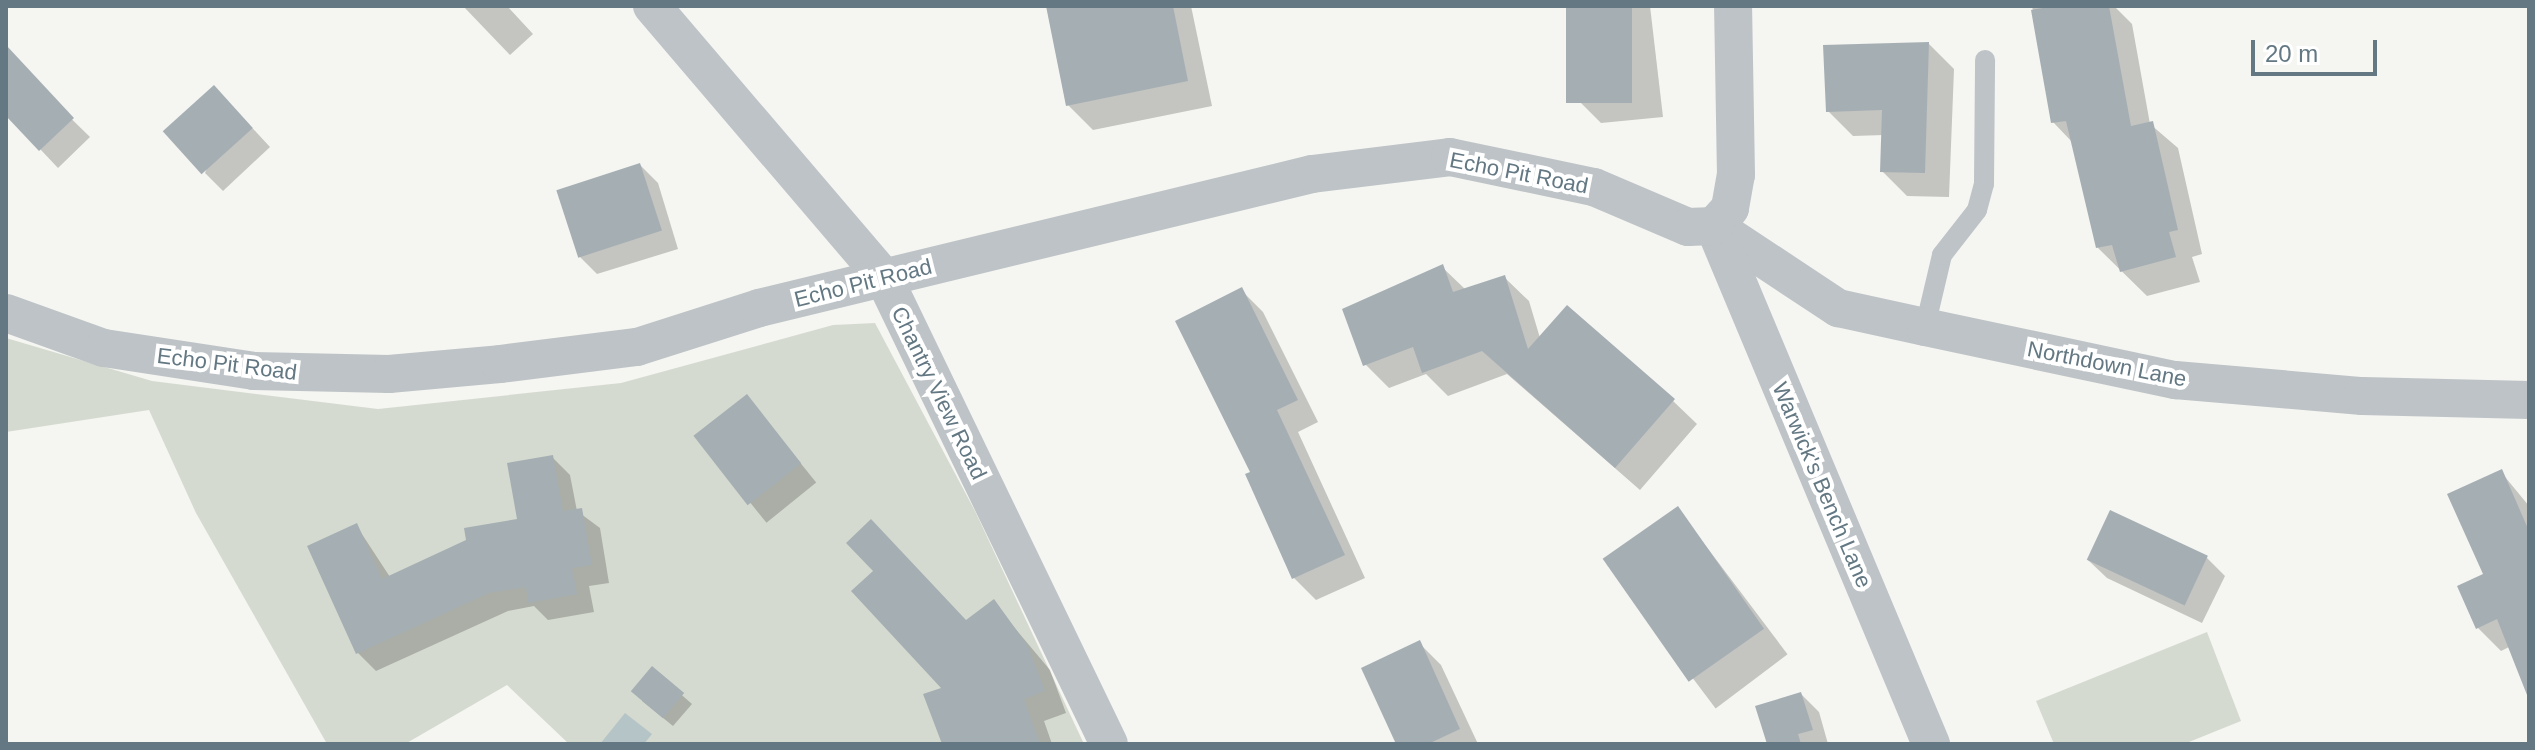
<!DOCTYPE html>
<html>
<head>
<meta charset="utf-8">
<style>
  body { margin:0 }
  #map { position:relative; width:2535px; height:750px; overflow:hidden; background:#f5f5f1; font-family:Helvetica,sans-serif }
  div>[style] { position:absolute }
  .green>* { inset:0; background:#d5dad0 }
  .water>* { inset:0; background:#b5c4c7 }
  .shadow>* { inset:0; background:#0003; transform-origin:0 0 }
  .building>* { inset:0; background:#a5afb3; transform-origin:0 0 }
  .service>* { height:20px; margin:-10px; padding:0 10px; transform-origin:10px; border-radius:10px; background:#bdc3c6 }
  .minor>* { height:38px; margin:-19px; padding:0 19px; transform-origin:19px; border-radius:19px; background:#bdc3c6 }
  span { translate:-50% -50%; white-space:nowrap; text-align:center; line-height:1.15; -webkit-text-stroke:8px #fff; paint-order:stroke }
  .street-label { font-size:22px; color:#637883 }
  .frame { position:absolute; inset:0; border:8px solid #637883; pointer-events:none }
  .scale { position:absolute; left:2251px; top:40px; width:126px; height:36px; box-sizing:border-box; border:4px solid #637883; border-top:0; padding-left:10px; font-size:24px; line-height:28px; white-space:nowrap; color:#637883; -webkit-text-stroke:6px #fff; paint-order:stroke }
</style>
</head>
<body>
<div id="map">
  <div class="green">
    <i style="clip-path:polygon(875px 323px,975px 511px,1084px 744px,569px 744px,507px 685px,405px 744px,327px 744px,196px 513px,149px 410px,6px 432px,6px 338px,152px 381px,378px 409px,621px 383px,833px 325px)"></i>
    <i style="clip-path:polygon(2207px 632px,2241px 721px,2184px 744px,2054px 744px,2036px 701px)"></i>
  </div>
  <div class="water">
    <i style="clip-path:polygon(625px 713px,652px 734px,644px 744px,600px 744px)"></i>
  </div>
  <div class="shadow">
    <i style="clip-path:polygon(463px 6px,507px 6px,533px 34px,510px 55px)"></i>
    <i style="clip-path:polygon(1048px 6px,1191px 6px,1212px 106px,1093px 130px,1068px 105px)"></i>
    <i style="clip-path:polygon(1578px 6px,1650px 6px,1663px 117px,1601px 123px,1579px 101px)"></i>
    <i style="clip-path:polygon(2032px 6px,2114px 6px,2132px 24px,2150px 124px,2178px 148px,2202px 254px,2192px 257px,2200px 282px,2147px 296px,2098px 248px,2073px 143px,2053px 122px)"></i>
    <i style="clip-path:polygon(1929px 44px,1954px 69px,1949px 197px,1907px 196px,1882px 171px,1884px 135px,1853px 136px,1828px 111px)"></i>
    <i style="clip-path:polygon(6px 55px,90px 137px,58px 168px,6px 113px)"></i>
    <i style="clip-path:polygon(232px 106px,270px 147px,223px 191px,205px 173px)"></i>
    <i style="clip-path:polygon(640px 165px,658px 183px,678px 249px,597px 274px,579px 256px)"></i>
    <i style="clip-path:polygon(1442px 267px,1466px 290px,1505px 278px,1529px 301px,1540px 338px,1673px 401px,1697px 424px,1640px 490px,1507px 374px,1448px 396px,1426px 374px,1389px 388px,1365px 364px)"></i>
    <i style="clip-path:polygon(1241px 290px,1263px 312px,1318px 422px,1298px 432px,1365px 578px,1316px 600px,1294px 578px,1253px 472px)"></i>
    <i style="left:747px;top:397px;width:110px;height:64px;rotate:51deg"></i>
    <i style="clip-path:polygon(552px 457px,570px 475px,577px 511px,600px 528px,609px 583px,589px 586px,594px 612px,548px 620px,534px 606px,508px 611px,376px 671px,358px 653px,309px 547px,356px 525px,390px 577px,519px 520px)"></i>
    <i style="clip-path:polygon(2501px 472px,2529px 506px,2529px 689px,2511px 646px,2501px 651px,2478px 628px)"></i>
    <i style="left:1678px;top:509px;width:182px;height:90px;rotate:53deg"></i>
    <i style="clip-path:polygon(2207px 558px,2225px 576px,2202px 623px,2107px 578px,2088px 560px)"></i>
    <i style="clip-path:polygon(993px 602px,1050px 670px,1066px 713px,1044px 721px,1052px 744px,944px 744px,944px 688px,966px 622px)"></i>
    <i style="clip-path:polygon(1419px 643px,1441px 665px,1478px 744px,1399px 744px)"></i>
    <i style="clip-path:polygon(652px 669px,692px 704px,673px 726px,642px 701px)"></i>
    <i style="clip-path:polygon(1801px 694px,1819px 712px,1828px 744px,1769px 744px)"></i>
  </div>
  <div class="building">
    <i style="clip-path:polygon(1046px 6px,1173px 6px,1188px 81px,1066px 106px)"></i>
    <i style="left:1566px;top:6px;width:66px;height:97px"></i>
    <i style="clip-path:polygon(2055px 6px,2109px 6px,2131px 126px,2153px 121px,2178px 230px,2169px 232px,2176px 257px,2120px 272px,2112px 245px,2096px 248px,2066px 121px,2051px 123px,2031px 10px)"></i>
    <i style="clip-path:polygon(1929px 42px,1925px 173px,1880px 172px,1882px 110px,1826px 112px,1823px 45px)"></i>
    <i style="clip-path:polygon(6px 45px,74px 118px,39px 151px,6px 116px)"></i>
    <i style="left:214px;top:85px;width:58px;height:69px;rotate:48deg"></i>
    <i style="left:640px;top:163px;width:71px;height:88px;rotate:72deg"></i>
    <i style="clip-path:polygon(1443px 264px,1453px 292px,1505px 275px,1528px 349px,1567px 305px,1675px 399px,1615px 468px,1482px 351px,1422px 373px,1413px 347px,1363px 366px,1342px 309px)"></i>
    <i style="clip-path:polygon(1242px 287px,1298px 400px,1277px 410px,1345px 555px,1292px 579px,1245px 474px,1250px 472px,1175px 321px)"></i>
    <i style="left:747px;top:394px;width:88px;height:68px;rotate:52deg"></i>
    <i style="clip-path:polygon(553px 455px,563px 511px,582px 508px,592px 565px,572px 568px,577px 594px,528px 603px,526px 587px,489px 593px,356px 654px,307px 546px,357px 523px,382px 579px,466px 540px,464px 528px,517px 519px,507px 463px)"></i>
    <i style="clip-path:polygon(2502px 469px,2529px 531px,2527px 695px,2497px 619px,2476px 629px,2457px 586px,2483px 574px,2447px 494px)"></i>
    <i style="left:1678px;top:506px;width:150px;height:92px;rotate:55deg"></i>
    <i style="left:2110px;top:510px;width:108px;height:55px;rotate:25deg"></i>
    <i style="clip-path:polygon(871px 519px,966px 620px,994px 599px,1028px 646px,1045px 691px,1024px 699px,1040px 744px,942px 744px,923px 694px,941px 688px,851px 591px,873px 571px,846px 543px)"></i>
    <i style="clip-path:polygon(1420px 640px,1460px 729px,1428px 744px,1396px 744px,1361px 668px)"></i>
    <i style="left:652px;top:666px;width:42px;height:33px;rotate:40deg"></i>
    <i style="clip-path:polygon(1801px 692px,1813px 730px,1798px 734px,1801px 744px,1767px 744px,1755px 706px)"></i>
  </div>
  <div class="service">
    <i style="left:1925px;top:327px;width:74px;rotate:-76.7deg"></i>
    <i style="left:1942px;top:255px;width:57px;rotate:-52.1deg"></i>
    <i style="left:1977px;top:210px;width:27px;rotate:-75deg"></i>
    <i style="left:1984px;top:184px;width:124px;rotate:-89.5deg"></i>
  </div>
  <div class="minor">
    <i style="left:652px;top:6px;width:358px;rotate:49.5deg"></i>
    <i style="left:884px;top:278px;width:517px;rotate:64.23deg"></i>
    <i style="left:1714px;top:226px;width:149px;rotate:33.5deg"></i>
    <i style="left:1838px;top:308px;width:89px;rotate:12.3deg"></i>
    <i style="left:1925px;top:327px;width:256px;rotate:12deg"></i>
    <i style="left:2175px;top:380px;width:188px;rotate:4.9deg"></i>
    <i style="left:2362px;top:396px;width:167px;rotate:1.4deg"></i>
    <i style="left:1714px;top:226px;width:562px;rotate:67.27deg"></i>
    <i style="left:1714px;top:226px;width:24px;rotate:-48deg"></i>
    <i style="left:1730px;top:208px;width:34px;rotate:-80deg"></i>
    <i style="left:1736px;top:175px;width:169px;rotate:-91deg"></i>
    <i style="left:6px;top:313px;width:104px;rotate:19.7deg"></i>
    <i style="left:104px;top:348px;width:152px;rotate:8.7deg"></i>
    <i style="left:254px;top:371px;width:135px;rotate:1.3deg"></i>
    <i style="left:389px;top:374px;width:111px;rotate:-5.1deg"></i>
    <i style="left:500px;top:364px;width:138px;rotate:-7.1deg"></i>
    <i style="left:637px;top:347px;width:128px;rotate:-17.7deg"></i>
    <i style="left:759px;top:308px;width:569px;rotate:-13.62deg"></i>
    <i style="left:1312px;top:174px;width:139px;rotate:-7deg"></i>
    <i style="left:1450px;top:157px;width:147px;rotate:11.8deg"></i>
    <i style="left:1594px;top:187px;width:102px;rotate:23.1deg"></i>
    <i style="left:1688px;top:227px;width:26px;rotate:-2deg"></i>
  </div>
  <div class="street-label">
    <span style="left:1519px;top:173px;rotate:11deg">Echo Pit Road</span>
    <span style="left:863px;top:283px;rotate:-14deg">Echo Pit Road</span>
    <span style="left:227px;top:364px;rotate:7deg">Echo Pit Road</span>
    <span style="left:2107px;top:364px;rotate:11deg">Northdown Lane</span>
    <span style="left:939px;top:393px;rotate:64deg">Chantry View Road</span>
    <span style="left:1822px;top:485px;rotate:67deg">Warwick's Bench Lane</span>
  </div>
  <div class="frame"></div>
  <div class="scale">20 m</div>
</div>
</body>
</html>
